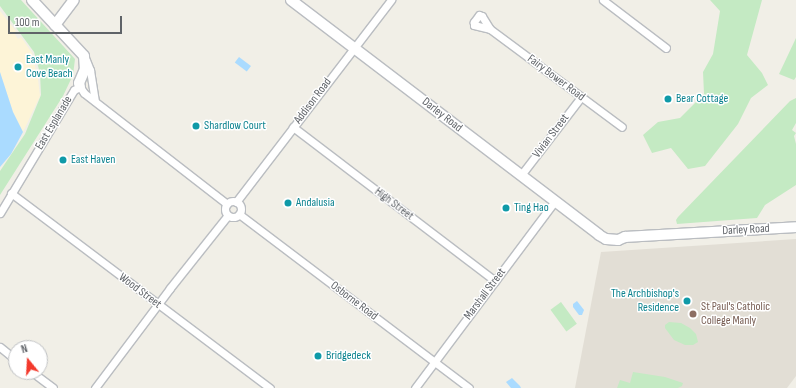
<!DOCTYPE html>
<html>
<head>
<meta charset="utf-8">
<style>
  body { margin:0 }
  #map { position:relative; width:796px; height:388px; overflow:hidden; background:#f1efe7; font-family:"Sofia Sans Condensed",sans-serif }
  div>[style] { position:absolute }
  .education>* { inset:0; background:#e2ded5 }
  .green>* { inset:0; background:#c4eac3; transform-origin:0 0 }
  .sand>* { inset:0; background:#fdf4d7 }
  .water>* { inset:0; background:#aadbff; transform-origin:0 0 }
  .roads { filter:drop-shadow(1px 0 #babdc1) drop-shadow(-1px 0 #babdc1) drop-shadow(0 1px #babdc1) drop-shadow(0 -1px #babdc1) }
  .street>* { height:7px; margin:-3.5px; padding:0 3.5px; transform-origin:3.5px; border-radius:3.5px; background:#fff }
  .street>.ring { margin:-3.5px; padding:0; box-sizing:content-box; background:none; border:7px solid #fff; border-radius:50% }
  .secondary>* { height:10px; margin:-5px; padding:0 5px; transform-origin:5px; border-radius:5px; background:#fff }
  .dots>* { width:11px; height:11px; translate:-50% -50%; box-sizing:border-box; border:2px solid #fff; border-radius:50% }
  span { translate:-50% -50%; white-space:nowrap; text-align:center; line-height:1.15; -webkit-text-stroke:3px #fff; paint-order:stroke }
  .culture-label { font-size:12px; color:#0d838f }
  .left { translate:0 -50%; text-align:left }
  .right { translate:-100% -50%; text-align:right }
  .street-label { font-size:12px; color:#5f6368 }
  .education-label { font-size:12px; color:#785e54 }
  .north { position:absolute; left:8px; top:340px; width:40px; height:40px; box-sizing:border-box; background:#fff; border:1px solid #bfc1c3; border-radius:50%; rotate:342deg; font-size:11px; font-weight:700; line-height:16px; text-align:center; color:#5f6368 }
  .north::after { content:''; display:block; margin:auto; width:14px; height:18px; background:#f3392c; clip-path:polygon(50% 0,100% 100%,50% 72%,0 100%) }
  .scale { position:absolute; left:8px; top:16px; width:114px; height:18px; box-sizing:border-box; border:2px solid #5f6368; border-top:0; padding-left:5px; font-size:12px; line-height:14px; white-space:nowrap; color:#5f6368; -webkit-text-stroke:3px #fff; paint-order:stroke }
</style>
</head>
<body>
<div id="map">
  <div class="education">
    <i style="clip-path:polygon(796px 239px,796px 376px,787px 388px,575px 388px,601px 252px)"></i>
  </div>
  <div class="green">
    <i style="clip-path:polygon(0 0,21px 0,75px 59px,73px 75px,63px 96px,0 195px,0 171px,25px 134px,41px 95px,40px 73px,34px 52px,0 6px)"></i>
    <i style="clip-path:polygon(710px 0,762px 0,747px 55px,762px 73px,768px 85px,751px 98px,738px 124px,705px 166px,688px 169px,671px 148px,652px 153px,643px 135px,658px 122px,680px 118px,704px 94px,703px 72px,713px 54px,720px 11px)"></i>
    <i style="clip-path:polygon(796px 38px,796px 77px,794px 80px,779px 74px)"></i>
    <i style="clip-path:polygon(796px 98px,796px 123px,792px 130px,796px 133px,794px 136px,796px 144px,796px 185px,765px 205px,757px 218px,677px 224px,676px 220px,678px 217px,790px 101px)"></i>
    <i style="left:561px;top:302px;width:27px;height:13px;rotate:54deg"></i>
    <i style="clip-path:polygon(669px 322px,681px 323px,690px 328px,696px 334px,698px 342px,693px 345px,685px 345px,674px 340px,665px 328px,665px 325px)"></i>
    <i style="clip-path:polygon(633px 372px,665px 377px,683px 383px,682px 386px,678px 388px,617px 388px,620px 380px,630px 383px)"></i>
  </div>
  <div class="sand">
    <i style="clip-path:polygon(0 11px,16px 31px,14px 33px,18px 39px,21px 37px,32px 53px,38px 79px,40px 96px,23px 132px,13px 112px,0 72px)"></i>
  </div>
  <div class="water">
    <i style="left:239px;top:57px;width:15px;height:7px;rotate:37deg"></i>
    <i style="clip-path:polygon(0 72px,13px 112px,23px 132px,11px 154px,0 167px)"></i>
    <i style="clip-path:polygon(577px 301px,584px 310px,582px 315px,579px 315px,573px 307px,573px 304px)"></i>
    <i style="clip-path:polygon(512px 378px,520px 386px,521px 388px,511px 388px,506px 382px)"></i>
  </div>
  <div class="roads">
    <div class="street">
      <i style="left:603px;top:0;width:79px;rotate:37.3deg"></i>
      <i style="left:490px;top:29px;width:15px;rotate:-122deg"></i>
      <i style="left:482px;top:16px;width:3px;rotate:-162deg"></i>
      <i style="left:479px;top:15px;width:9px;rotate:126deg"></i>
      <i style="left:474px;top:22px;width:3px;rotate:90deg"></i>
      <i style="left:474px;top:25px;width:16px;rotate:14deg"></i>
      <i style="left:490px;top:29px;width:164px;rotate:36.6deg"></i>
      <i style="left:86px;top:60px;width:11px;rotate:68deg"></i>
      <i style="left:90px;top:70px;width:31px;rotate:81deg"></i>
      <i style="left:293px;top:127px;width:254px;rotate:37.3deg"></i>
      <i style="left:521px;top:175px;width:98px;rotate:-52.4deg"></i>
      <i style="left:11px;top:193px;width:324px;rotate:37deg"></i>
      <i class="ring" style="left:225px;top:201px;width:9px;height:9px"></i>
      <i style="left:236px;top:202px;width:255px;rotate:-52.5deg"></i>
      <i style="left:0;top:213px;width:144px;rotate:-59deg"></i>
      <i style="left:74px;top:90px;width:7px;rotate:-27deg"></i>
      <i style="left:80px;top:87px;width:7px;rotate:56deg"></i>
      <i style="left:84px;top:93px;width:181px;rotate:37.8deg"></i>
      <i style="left:239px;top:214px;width:288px;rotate:37.1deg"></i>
      <i style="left:0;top:347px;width:21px;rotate:39deg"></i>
      <i style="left:32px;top:372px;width:26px;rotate:37deg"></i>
      <i style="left:95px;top:388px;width:125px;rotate:-53.1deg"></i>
      <i style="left:170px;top:288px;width:93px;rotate:-51.5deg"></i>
      <i style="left:415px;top:388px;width:234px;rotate:-53.2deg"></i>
    </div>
    <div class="secondary">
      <i style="left:32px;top:0;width:76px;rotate:47.1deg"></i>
      <i style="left:84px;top:56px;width:13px;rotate:86deg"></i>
      <i style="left:85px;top:69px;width:15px;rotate:113deg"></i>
      <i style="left:79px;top:83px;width:4px;rotate:76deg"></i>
      <i style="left:291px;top:0;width:387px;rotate:37.3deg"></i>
      <i style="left:599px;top:235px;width:8px;rotate:30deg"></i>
      <i style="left:606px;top:239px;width:12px;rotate:5deg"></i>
      <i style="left:618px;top:240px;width:8px;rotate:-23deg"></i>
      <i style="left:625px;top:237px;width:171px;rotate:-3.3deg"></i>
      <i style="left:55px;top:25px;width:31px;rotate:-53deg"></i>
    </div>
  </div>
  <div class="dots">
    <i style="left:18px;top:67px;background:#0f9aa8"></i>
    <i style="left:668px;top:99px;background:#0f9aa8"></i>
    <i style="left:196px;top:126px;background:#0f9aa8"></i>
    <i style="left:63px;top:160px;background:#0f9aa8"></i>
    <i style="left:288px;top:203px;background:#0f9aa8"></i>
    <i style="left:506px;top:208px;background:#0f9aa8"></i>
    <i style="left:687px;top:301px;background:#0f9aa8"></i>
    <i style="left:693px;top:314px;background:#8d6e63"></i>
    <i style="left:318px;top:356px;background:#0f9aa8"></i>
  </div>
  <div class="culture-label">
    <span class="left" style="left:26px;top:67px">East Manly<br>Cove Beach</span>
    <span class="left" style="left:676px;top:99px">Bear Cottage</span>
    <span class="left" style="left:204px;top:126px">Shardlow Court</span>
    <span class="left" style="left:71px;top:160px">East Haven</span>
    <span class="left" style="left:296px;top:203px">Andalusia</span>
    <span class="left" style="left:514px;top:208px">Ting Hao</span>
    <span class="right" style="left:679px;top:301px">The Archbishop's<br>Residence</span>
    <span class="left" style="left:326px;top:356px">Bridgedeck</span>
  </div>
  <div class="street-label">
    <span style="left:556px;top:78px;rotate:37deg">Fairy Bower Road</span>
    <span style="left:313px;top:101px;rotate:-53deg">Addison Road</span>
    <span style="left:442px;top:115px;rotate:38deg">Darley Road</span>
    <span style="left:54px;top:123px;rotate:-59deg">East Esplanade</span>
    <span style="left:551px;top:136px;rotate:-53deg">Vivian Street</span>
    <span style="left:394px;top:204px;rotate:37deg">High Street</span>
    <span style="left:746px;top:230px;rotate:-3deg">Darley Road</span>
    <span style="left:140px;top:291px;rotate:37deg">Wood Street</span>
    <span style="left:485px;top:294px;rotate:-53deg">Marshall Street</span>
    <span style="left:354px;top:301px;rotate:37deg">Osborne Road</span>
  </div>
  <div class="education-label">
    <span class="left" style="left:701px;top:314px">St Paul's Catholic<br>College Manly</span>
  </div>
  <div class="north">N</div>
  <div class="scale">100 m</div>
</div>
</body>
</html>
